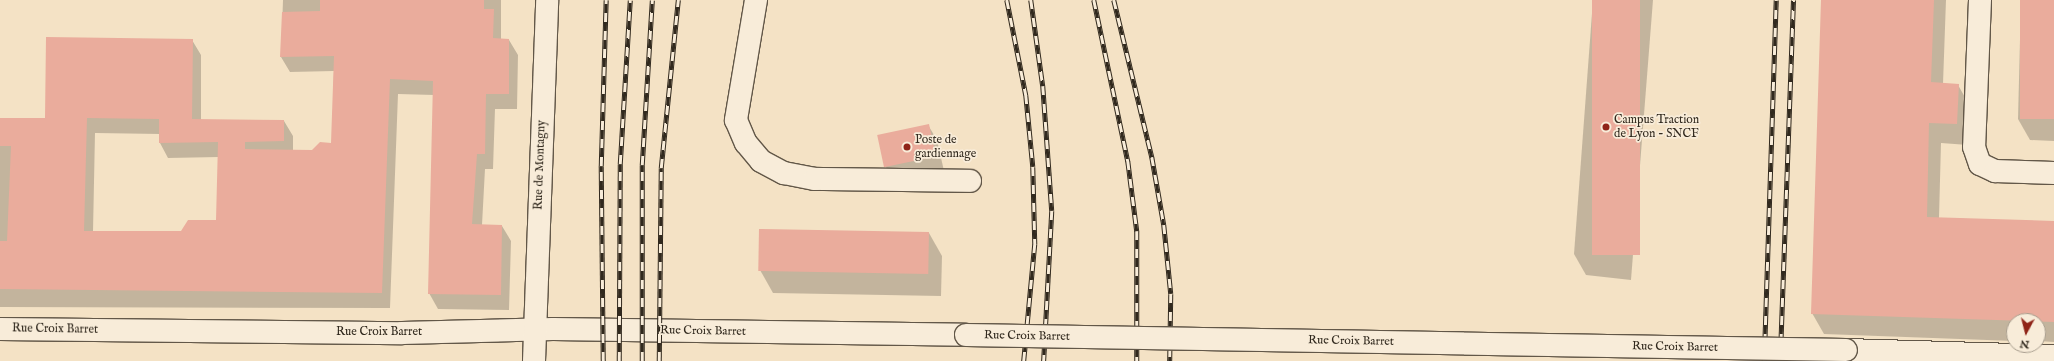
<!DOCTYPE html>
<html>
<head>
<meta charset="utf-8">
<style>
  body { margin:0 }
  #map { position:relative; width:2054px; height:361px; overflow:hidden; background:#f4e2c5; font-family:"IM FELL English",serif }
  div>[style] { position:absolute }
  .shadow>* { inset:0; background:#0003 }
  .building>* { inset:0; background:#eaac9c; transform-origin:0 0 }
  .roads { filter:drop-shadow(1px 0 #625748) drop-shadow(-1px 0 #625748) drop-shadow(0 1px #625748) drop-shadow(0 -1px #625748) }
  .minor>* { height:22px; margin:-11px; padding:0 11px; transform-origin:11px; border-radius:11px; background:#f8ecd9 }
  .rail>* { height:4.5px; margin-top:-2.25px; transform-origin:0; background:repeating-linear-gradient(90deg,#f8ecd9 0 9px,#31291e 0 18px); box-sizing:border-box; border-block:1px solid #31291e }
  .bridges { filter:drop-shadow(1px 0 #625748) drop-shadow(-1px 0 #625748) drop-shadow(0 1px #625748) drop-shadow(0 -1px #625748) }
  .minor-bridge>* { height:22px; margin:-11px; padding:0 11px; transform-origin:11px; border-radius:11px; background:#f8ecd9 }
  .dots>* { width:11px; height:11px; translate:-50% -50%; box-sizing:border-box; border:2px solid #f8ecd9; border-radius:50% }
  span { translate:-50% -50%; white-space:nowrap; text-align:center; line-height:1.15; -webkit-text-stroke:3.5px #f8ecd9; paint-order:stroke }
  .poi-label { font-size:12px; color:#31291e }
  .left { translate:0 -50%; text-align:left }
  .street-label { font-size:12px; color:#31291e }
  .north { position:absolute; left:2006px; top:313px; width:40px; height:40px; box-sizing:border-box; background:#f8ecd9; border:1px solid #a89e8e; border-radius:50%; rotate:187deg; font-size:11px; font-weight:700; line-height:16px; text-align:center; color:#31291e }
  .north::after { content:''; display:block; margin:auto; width:14px; height:18px; background:#8f2418; clip-path:polygon(50% 0,100% 100%,50% 72%,0 100%) }
</style>
</head>
<body>
<div id="map">
  <div class="shadow">
    <i style="clip-path:polygon(evenodd,283px 0,501px 0,501px 40px,509px 40px,518px 55px,517px 109px,495px 109px,493px 169px,485px 169px,482px 225px,502px 226px,511px 241px,509px 310px,438px 309px,429px 293px,434px 95px,398px 94px,390px 308px,0 307px,0 119px,46px 119px,192px 40px,201px 55px,201px 120px,284px 121px,293px 136px,293px 151px,313px 151px,332px 144px,334px 71px,290px 72px,281px 57px,283px 0,95px 133px,160px 134px,160px 143px,168px 158px,219px 157px,217px 221px,181px 232px,93px 232px,95px 133px)"></i>
    <i style="clip-path:polygon(1593px 0,1653px 0,1631px 280px,1586px 275px,1574px 254px)"></i>
    <i style="clip-path:polygon(1822px 0,1946px 0,1943px 84px,1958px 85px,1970px 106px,1968px 145px,1941px 143px,1939px 218px,2054px 222px,2054px 342px,2038px 341px,2038px 321px,2014px 321px,2014px 341px,1824px 334px,1812px 313px)"></i>
    <i style="clip-path:polygon(2021px 0,2054px 0,2054px 141px,2030px 140px,2018px 119px)"></i>
    <i style="clip-path:polygon(928px 125px,937px 140px,944px 171px,895px 182px,886px 167px,879px 138px)"></i>
    <i style="clip-path:polygon(929px 233px,942px 256px,941px 296px,773px 293px,760px 270px)"></i>
  </div>
  <div class="building">
    <i style="clip-path:polygon(evenodd,320px 0,484px 0,484px 9px,494px 9px,493px 38px,509px 39px,509px 94px,486px 94px,485px 154px,477px 154px,472px 224px,502px 225px,501px 295px,428px 294px,433px 81px,390px 79px,382px 293px,0 289px,0 241px,7px 241px,11px 146px,0 146px,0 118px,45px 118px,46px 37px,193px 39px,192px 119px,284px 120px,284px 141px,245px 142px,245px 149px,312px 150px,320px 142px,331px 143px,334px 56px,280px 57px,282px 12px,320px 11px,320px 0,87px 118px,159px 119px,159px 143px,218px 142px,216px 220px,188px 220px,181px 231px,84px 231px,87px 118px)"></i>
    <i style="left:1592px;top:0;width:48px;height:255px"></i>
    <i style="clip-path:polygon(1821px 0,1934px 0,1931px 82px,1959px 84px,1957px 124px,1929px 123px,1927px 217px,2054px 221px,2054px 322px,1811px 314px)"></i>
    <i style="left:2020px;top:0;width:34px;height:119px"></i>
    <i style="left:929px;top:124px;width:33px;height:53px;rotate:78deg"></i>
    <i style="left:759px;top:229px;width:170px;height:42px;rotate:1deg"></i>
  </div>
  <div class="roads">
    <div class="minor">
      <i style="left:756px;top:0;width:122px;rotate:99.5deg"></i>
      <i style="left:736px;top:120px;width:25px;rotate:67deg"></i>
      <i style="left:746px;top:143px;width:23px;rotate:50deg"></i>
      <i style="left:761px;top:161px;width:26px;rotate:28deg"></i>
      <i style="left:784px;top:173px;width:32px;rotate:11deg"></i>
      <i style="left:815px;top:179px;width:155px;rotate:0.7deg"></i>
      <i style="left:1980px;top:0;width:147px;rotate:92.3deg"></i>
      <i style="left:1974px;top:147px;width:18px;rotate:71deg"></i>
      <i style="left:1980px;top:164px;width:17px;rotate:25deg"></i>
      <i style="left:1995px;top:171px;width:59px;rotate:1.9deg"></i>
      <i style="left:0;top:329px;width:402px;rotate:0.6deg"></i>
      <i style="left:402px;top:333px;width:151px;rotate:-1.5deg"></i>
      <i style="left:553px;top:329px;width:413px;rotate:0.8deg"></i>
      <i style="left:1846px;top:350px;width:208px;rotate:1.7deg"></i>
      <i style="left:534px;top:361px;width:361px;rotate:-87.9deg"></i>
    </div>
  </div>
  <div class="rail">
    <i style="left:1007px;top:0;width:97px;rotate:78.7deg"></i>
    <i style="left:1026px;top:95px;width:72px;rotate:84.4deg"></i>
    <i style="left:1033px;top:167px;width:77px;rotate:88.5deg"></i>
    <i style="left:1035px;top:244px;width:118px;rotate:95.4deg"></i>
    <i style="left:1031px;top:0;width:87px;rotate:82.1deg"></i>
    <i style="left:1043px;top:86px;width:125px;rotate:85.9deg"></i>
    <i style="left:1052px;top:211px;width:150px;rotate:93.1deg"></i>
    <i style="left:1094px;top:0;width:165px;rotate:78.1deg"></i>
    <i style="left:1128px;top:161px;width:71px;rotate:82.7deg"></i>
    <i style="left:1137px;top:231px;width:130px;rotate:90deg"></i>
    <i style="left:1114px;top:0;width:162px;rotate:76.4deg"></i>
    <i style="left:1152px;top:157px;width:69px;rotate:80deg"></i>
    <i style="left:1164px;top:225px;width:69px;rotate:84.2deg"></i>
    <i style="left:1171px;top:294px;width:67px;rotate:90.9deg"></i>
    <i style="left:603px;top:361px;width:195px;rotate:-90.6deg"></i>
    <i style="left:601px;top:166px;width:166px;rotate:-88.3deg"></i>
    <i style="left:619px;top:361px;width:197px;rotate:-89.7deg"></i>
    <i style="left:620px;top:164px;width:164px;rotate:-86.5deg"></i>
    <i style="left:642px;top:361px;width:196px;rotate:-90deg"></i>
    <i style="left:642px;top:165px;width:165px;rotate:-86.5deg"></i>
    <i style="left:659px;top:361px;width:193px;rotate:-89.4deg"></i>
    <i style="left:661px;top:168px;width:169px;rotate:-84.2deg"></i>
    <i style="left:1764px;top:361px;width:361px;rotate:-88.1deg"></i>
    <i style="left:1780px;top:361px;width:361px;rotate:-87.9deg"></i>
  </div>
  <div class="bridges">
    <div class="minor-bridge">
      <i style="left:966px;top:335px;width:880px;rotate:0.98deg"></i>
    </div>
  </div>
  <div class="dots">
    <i style="left:1606px;top:127px;background:#8f2418"></i>
    <i style="left:907px;top:147px;background:#8f2418"></i>
  </div>
  <div class="poi-label">
    <span class="left" style="left:1614px;top:127px">Campus Traction<br>de Lyon - SNCF</span>
    <span class="left" style="left:915px;top:147px">Poste de<br>gardiennage</span>
  </div>
  <div class="street-label">
    <span style="left:540px;top:165px;rotate:-88deg">Rue de Montagny</span>
    <span style="left:55px;top:329px;rotate:1deg">Rue Croix Barret</span>
    <span style="left:703px;top:331px;rotate:1deg">Rue Croix Barret</span>
    <span style="left:379px;top:332px">Rue Croix Barret</span>
    <span style="left:1027px;top:336px;rotate:1deg">Rue Croix Barret</span>
    <span style="left:1351px;top:341px;rotate:1deg">Rue Croix Barret</span>
    <span style="left:1675px;top:347px;rotate:1deg">Rue Croix Barret</span>
  </div>
  <div class="north">N</div>
</div>
</body>
</html>
